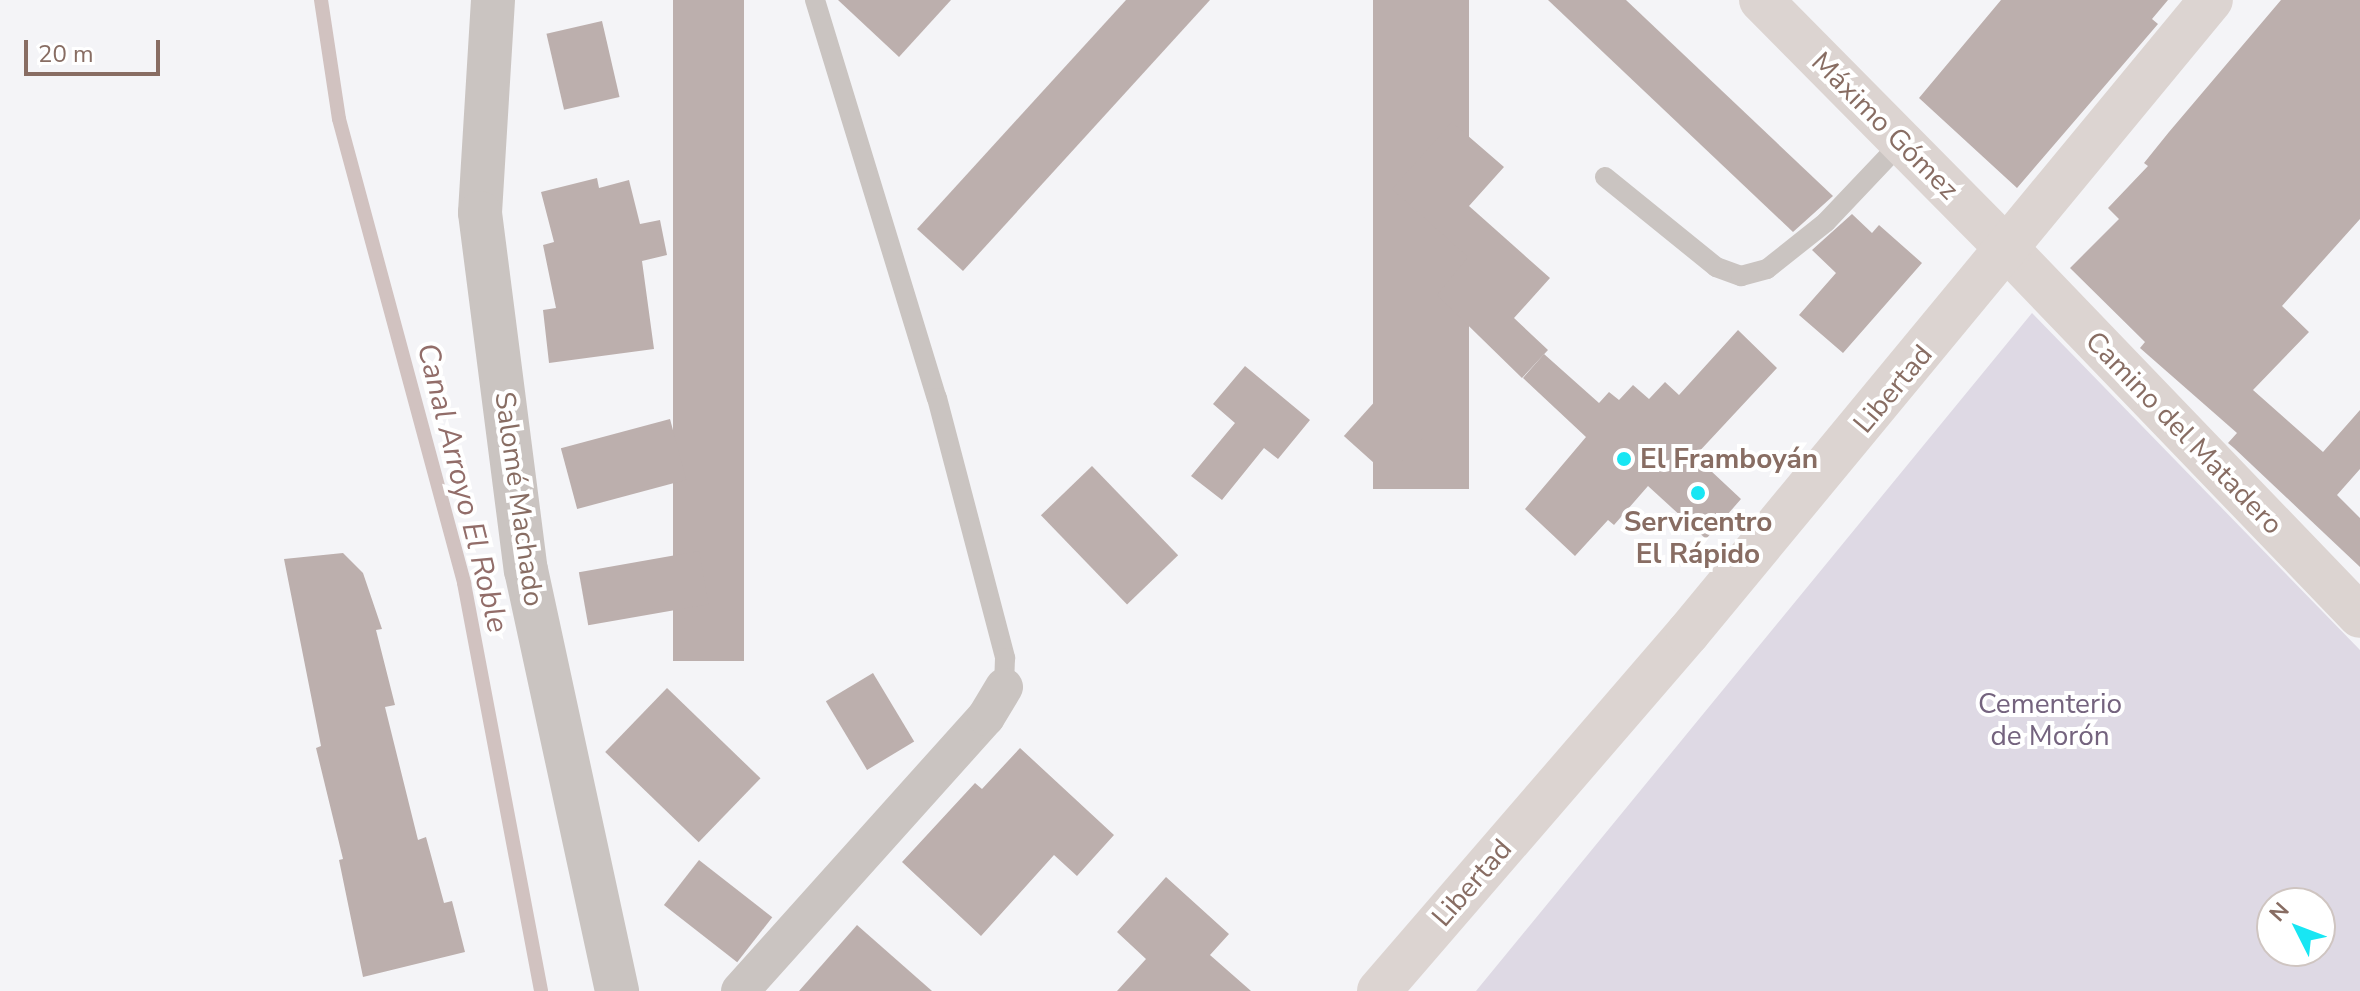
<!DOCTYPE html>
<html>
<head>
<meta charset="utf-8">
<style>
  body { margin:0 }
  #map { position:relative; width:2360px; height:991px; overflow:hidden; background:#f4f4f7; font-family:"Nunito Sans",sans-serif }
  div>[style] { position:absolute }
  .green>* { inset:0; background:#ded9e4 }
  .stream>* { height:14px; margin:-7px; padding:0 7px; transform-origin:7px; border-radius:7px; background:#d1c2c0 }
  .building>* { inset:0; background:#bcafad; transform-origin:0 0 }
  .service>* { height:20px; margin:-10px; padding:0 10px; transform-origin:10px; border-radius:10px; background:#cac4c1 }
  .minor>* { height:38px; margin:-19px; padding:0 19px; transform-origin:19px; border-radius:19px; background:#cac4c1 }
  .tertiary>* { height:44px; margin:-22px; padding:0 22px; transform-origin:22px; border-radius:22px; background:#cac4c1 }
  .secondary>* { height:44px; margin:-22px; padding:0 22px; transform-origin:22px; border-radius:22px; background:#dcd4d1 }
  .primary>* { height:44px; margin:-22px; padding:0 22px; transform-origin:22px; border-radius:22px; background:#dcd4d1 }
  .dots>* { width:22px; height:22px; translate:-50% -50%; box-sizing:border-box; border:4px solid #fff; border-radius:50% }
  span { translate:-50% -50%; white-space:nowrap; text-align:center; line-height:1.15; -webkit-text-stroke:8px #fff; paint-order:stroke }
  .street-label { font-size:28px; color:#886d63 }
  .poi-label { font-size:28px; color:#886d63; font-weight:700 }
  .left { translate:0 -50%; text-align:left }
  .park-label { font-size:28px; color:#74637e }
  .water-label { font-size:30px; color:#926d69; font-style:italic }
  .north { position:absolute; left:2256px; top:887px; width:80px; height:80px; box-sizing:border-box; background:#fff; border:2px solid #cfc5c1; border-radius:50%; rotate:312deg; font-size:22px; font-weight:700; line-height:32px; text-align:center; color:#886d63 }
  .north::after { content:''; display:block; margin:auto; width:28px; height:36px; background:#18e6f3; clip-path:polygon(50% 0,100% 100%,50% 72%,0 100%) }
  .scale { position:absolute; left:24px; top:40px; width:136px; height:36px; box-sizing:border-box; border:4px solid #886d63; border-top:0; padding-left:10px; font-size:24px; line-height:28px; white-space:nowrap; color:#886d63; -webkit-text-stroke:6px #fff; paint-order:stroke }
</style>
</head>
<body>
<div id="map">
  <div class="green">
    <i style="clip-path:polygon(evenodd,2032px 313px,2360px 650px,2360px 991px,1476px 991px,2032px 313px,2272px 903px,2320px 903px,2320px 951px,2272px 951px,2272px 903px)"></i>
  </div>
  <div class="stream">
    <i style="left:321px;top:0;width:120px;rotate:81.4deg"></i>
    <i style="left:339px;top:119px;width:481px;rotate:74.9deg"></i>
    <i style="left:464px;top:583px;width:415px;rotate:79.3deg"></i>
  </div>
  <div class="building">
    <i style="left:673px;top:0;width:71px;height:661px"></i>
    <i style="clip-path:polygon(838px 0,951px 0,899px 57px)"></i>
    <i style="clip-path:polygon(1126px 0,1210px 0,963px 271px,917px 229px)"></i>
    <i style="left:1373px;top:0;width:96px;height:489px"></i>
    <i style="clip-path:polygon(1548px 0,1626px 0,1833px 196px,1793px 232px)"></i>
    <i style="clip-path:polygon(2001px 0,2168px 0,2152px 19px,2158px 24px,2017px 188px,1919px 98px)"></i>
    <i style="clip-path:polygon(2281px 0,2360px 0,2360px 219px,2282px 306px,2309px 332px,2253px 390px,2323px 452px,2360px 410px,2360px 469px,2337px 495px,2360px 518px,2360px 567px,2234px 448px,2228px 443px,2237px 433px,2140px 348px,2145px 342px,2070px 268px,2119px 219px,2108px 208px,2148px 166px,2144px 163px,2169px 132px)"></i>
    <i style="left:602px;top:21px;width:78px;height:57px;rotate:77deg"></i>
    <i style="clip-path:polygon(1452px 122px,1504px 167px,1469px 206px,1550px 278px,1514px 318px,1548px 350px,1522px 378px,1437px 295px,1468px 257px,1392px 189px)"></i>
    <i style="clip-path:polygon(597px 178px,599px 188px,629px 180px,640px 224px,660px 220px,667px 255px,642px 261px,654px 349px,549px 363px,543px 310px,556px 308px,543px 245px,554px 242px,541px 192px)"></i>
    <i style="clip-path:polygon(1852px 214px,1872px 233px,1879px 225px,1922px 263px,1843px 353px,1799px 315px,1836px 273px,1812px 250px)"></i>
    <i style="clip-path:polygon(1738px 330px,1777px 368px,1695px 456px,1741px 499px,1706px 539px,1648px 486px,1614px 525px,1608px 520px,1575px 556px,1525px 509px,1586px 437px,1523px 378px,1544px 354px,1599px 403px,1609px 392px,1619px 400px,1633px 385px,1649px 399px,1665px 382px,1679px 395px)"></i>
    <i style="clip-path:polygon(1245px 366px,1310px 420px,1278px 459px,1264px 448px,1222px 500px,1191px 476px,1235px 423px,1213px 404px)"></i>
    <i style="left:1378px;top:398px;width:60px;height:51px;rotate:42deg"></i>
    <i style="left:670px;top:419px;width:63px;height:113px;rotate:75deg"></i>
    <i style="left:1092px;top:466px;width:124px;height:71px;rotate:46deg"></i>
    <i style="left:699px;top:551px;width:54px;height:122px;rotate:80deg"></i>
    <i style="clip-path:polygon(343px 553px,363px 573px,382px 629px,376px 630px,395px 705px,385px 707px,418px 840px,426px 837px,444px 903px,452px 901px,465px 952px,363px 977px,339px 860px,343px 859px,316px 748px,321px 746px,284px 559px)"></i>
    <i style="left:873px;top:673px;width:80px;height:55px;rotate:59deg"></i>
    <i style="left:667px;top:688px;width:130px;height:89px;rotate:44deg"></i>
    <i style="clip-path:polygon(1020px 748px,1114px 835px,1077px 876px,1054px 855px,981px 936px,902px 862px,975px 783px,982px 789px)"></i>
    <i style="left:699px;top:860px;width:93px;height:57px;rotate:38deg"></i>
    <i style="clip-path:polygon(1166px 877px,1229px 934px,1210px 955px,1251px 991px,1117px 991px,1146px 959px,1117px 932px)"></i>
    <i style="clip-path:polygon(857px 925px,932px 991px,799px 991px)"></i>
  </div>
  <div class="service">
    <i style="left:815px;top:0;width:416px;rotate:73deg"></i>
    <i style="left:937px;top:398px;width:269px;rotate:75.3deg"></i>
    <i style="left:1005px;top:658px;width:29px;rotate:92deg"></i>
    <i style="left:1605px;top:177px;width:143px;rotate:39deg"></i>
    <i style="left:1716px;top:267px;width:27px;rotate:20deg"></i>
    <i style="left:1741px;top:276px;width:27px;rotate:-15deg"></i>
    <i style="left:1767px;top:269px;width:75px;rotate:-38.5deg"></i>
    <i style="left:1826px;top:222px;width:109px;rotate:-46.5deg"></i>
  </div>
  <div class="minor">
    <i style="left:740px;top:991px;width:368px;rotate:-48.1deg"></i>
    <i style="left:986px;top:717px;width:35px;rotate:-59deg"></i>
  </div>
  <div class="tertiary">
    <i style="left:493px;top:0;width:213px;rotate:93.5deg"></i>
    <i style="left:480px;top:213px;width:360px;rotate:82.7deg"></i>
    <i style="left:526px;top:570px;width:431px;rotate:77.8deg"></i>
  </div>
  <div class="secondary">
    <i style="left:2009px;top:251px;width:506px;rotate:46.12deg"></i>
  </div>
  <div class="primary">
    <i style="left:1761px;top:0;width:353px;rotate:45.3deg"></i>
    <i style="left:1379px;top:991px;width:473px;rotate:-49.2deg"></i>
    <i style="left:1688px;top:633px;width:821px;rotate:-50.44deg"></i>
  </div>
  <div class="dots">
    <i style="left:1624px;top:459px;background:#18e6f3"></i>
    <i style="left:1698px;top:493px;background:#18e6f3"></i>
  </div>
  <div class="street-label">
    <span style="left:1885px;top:126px;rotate:45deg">Máximo Gómez</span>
    <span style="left:1893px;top:389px;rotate:-50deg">Libertad</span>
    <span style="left:2184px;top:433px;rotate:46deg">Camino del Matadero</span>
    <span style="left:519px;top:499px;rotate:82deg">Salomé Machado</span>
    <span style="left:1472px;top:883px;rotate:-49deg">Libertad</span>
  </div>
  <div class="poi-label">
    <span class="left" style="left:1640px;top:459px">El Framboyán</span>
    <span style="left:1698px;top:538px">Servicentro<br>El Rápido</span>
  </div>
  <div class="park-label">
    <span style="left:2050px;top:720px">Cementerio<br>de Morón</span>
  </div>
  <div class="water-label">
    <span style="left:462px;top:488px;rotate:76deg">Canal Arroyo El Roble</span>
  </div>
  <div class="north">N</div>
  <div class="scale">20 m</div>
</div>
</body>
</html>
